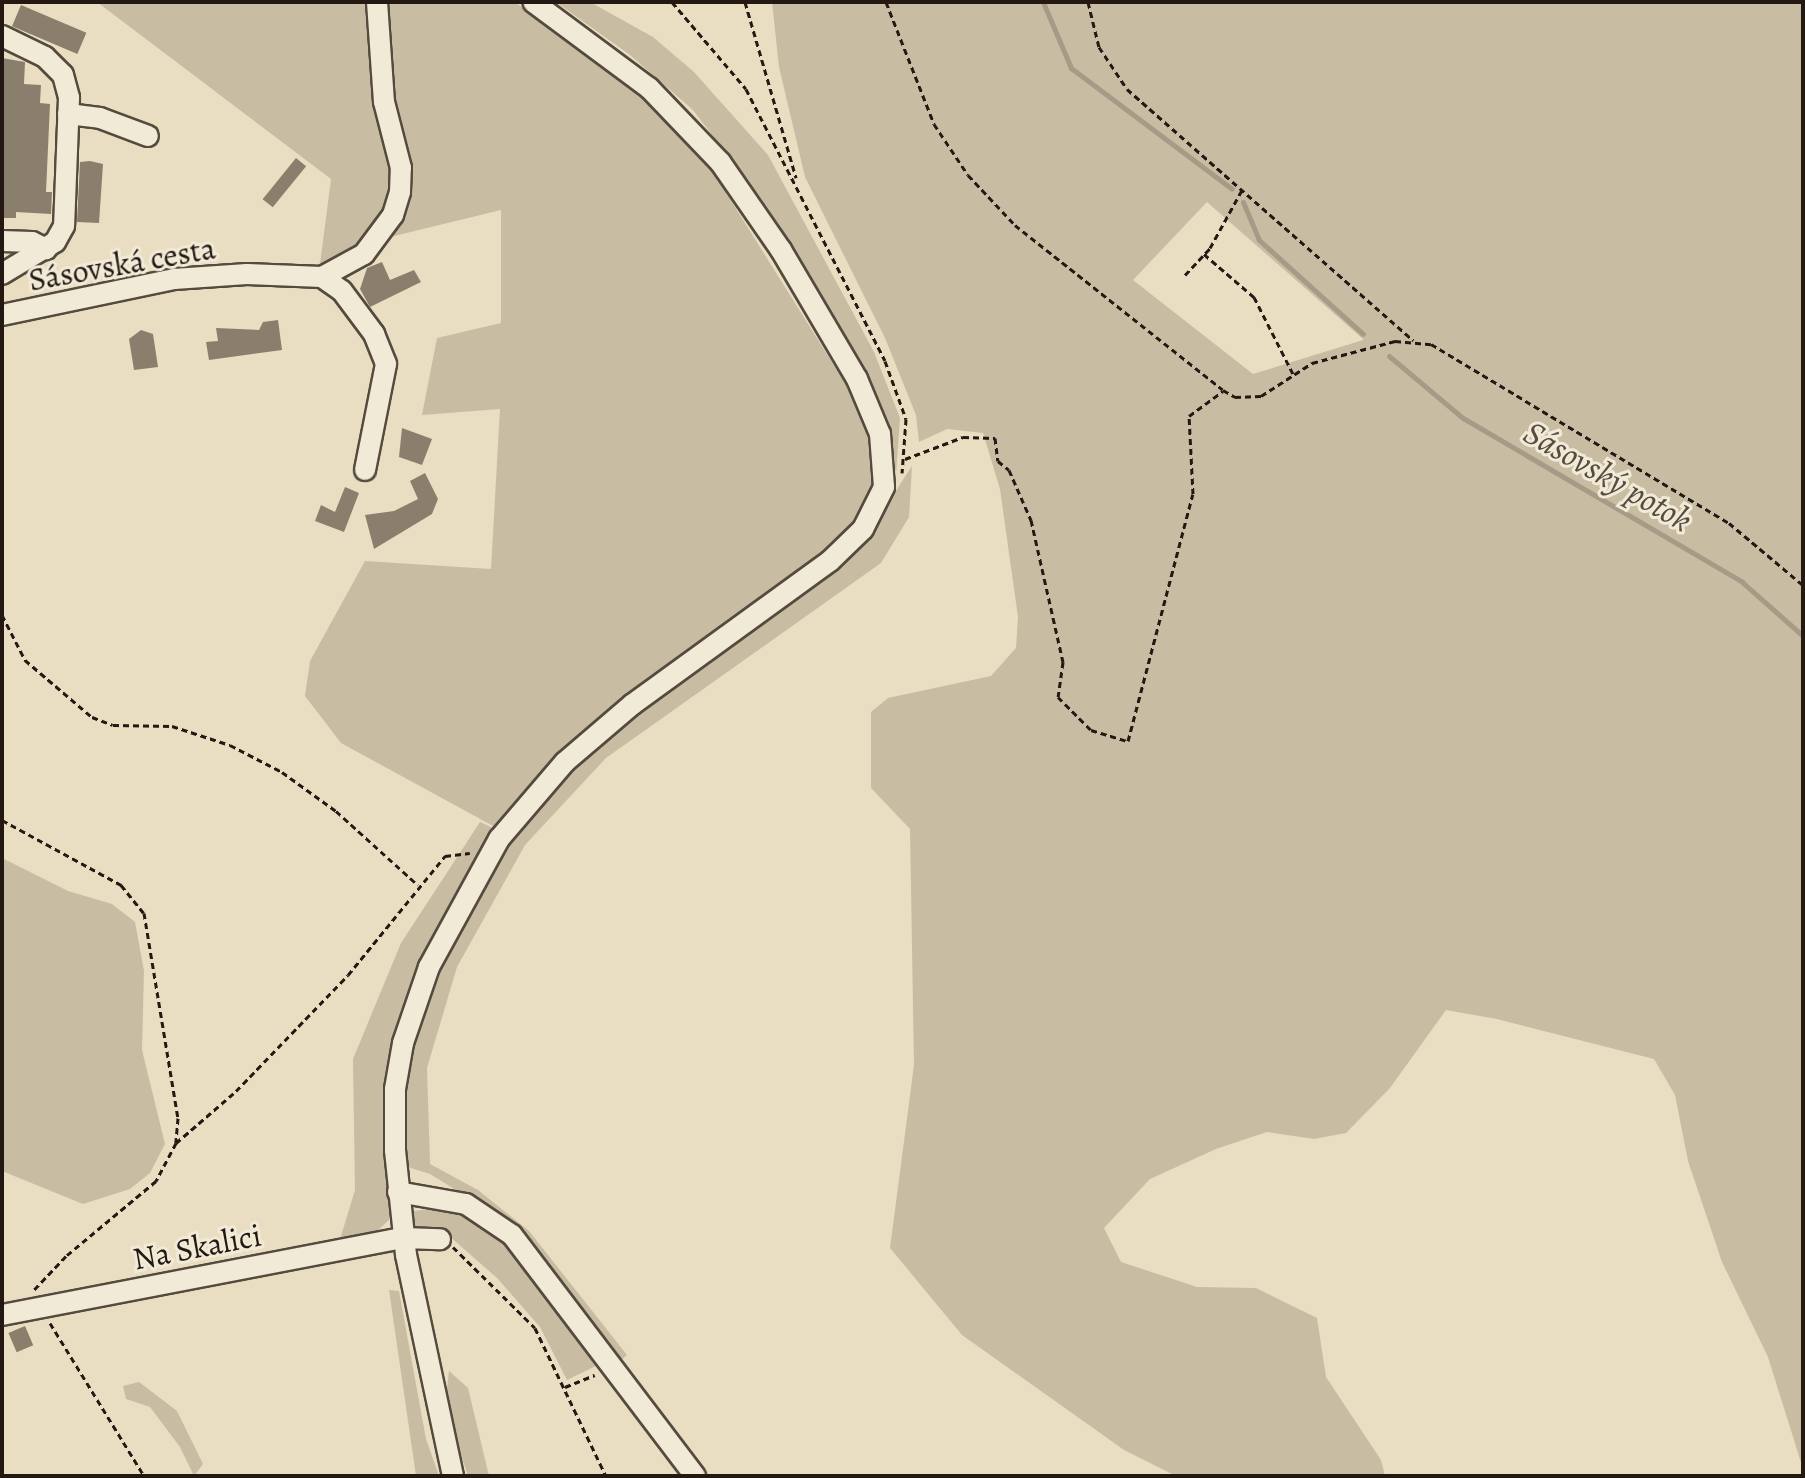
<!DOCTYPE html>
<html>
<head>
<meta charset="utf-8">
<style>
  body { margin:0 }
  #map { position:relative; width:1805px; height:1478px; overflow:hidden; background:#e9dec1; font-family:Alegreya,serif }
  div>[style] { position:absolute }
  .green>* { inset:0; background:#c8bca3 }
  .stream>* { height:5px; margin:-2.5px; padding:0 2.5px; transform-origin:2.5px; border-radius:2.5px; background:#a69b86 }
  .building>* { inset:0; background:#8a7f6d; transform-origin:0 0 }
  .path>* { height:3px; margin-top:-1.5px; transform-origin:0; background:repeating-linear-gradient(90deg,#241813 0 6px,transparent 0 10px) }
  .roads { filter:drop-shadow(2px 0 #554a3e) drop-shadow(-2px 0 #554a3e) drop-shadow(0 2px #554a3e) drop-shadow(0 -2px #554a3e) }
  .minor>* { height:20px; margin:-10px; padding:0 10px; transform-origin:10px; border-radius:10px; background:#f1ead7 }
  span { translate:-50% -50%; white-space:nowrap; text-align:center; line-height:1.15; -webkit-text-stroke:6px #f1ead7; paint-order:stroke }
  .street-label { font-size:32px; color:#241813 }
  .water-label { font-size:34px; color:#584c41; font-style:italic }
  .frame { position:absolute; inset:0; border:4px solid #241813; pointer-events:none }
</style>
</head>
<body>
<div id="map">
  <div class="green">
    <i style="clip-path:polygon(97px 2px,371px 2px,395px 173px,384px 215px,360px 248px,320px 264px,331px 179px)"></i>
    <i style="clip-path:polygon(384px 2px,515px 2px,664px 112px,708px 164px,855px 399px,872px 439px,877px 482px,868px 507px,843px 535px,802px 571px,602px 716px,495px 827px,341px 743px,305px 696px,310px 661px,365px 561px,491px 569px,500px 409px,422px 415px,437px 338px,501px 323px,501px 210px,390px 237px,403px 209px)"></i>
    <i style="clip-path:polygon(556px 2px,590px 2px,653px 37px,694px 72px,768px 155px,874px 352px,900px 418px,896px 475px,890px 429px,866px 371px,742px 174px,693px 110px,630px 55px)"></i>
    <i style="clip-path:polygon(evenodd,772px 2px,1803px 2px,1803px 1469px,1768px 1357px,1722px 1262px,1688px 1161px,1675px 1095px,1654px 1059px,1497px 1019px,1446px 1010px,1390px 1088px,1346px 1133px,1314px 1139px,1267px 1132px,1216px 1149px,1150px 1179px,1104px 1228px,1121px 1262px,1197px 1287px,1256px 1288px,1317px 1318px,1326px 1377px,1381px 1460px,1385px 1476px,1176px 1476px,1124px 1450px,962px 1335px,890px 1248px,914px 1065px,910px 829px,871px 788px,871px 712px,888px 698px,991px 676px,1016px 648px,1018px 617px,1000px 489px,983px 433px,947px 429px,919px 442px,916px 415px,885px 338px,805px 177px,779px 67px,772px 2px,1207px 202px,1363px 339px,1363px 340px,1253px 374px,1133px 280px,1207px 202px)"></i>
    <i style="clip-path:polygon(912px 466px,909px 517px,881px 563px,606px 758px,525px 845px,457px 967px,427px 1068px,430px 1164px,478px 1190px,529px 1231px,627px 1355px,619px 1362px,498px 1216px,430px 1174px,401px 1165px,402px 1110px,420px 1010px,443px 955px,503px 847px,544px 795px,613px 729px,862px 543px)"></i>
    <i style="clip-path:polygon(480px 822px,493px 828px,421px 962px,389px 1069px,390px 1219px,365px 1242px,338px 1246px,355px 1190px,353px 1059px,401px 943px)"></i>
    <i style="clip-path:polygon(2px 858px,68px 891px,112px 904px,135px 922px,144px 971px,142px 1050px,165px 1144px,150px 1173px,130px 1189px,83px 1204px,2px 1171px)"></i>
    <i style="clip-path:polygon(448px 1207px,466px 1211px,509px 1240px,604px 1362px,567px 1380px,540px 1327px,497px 1278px,448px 1235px,411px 1225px,414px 1211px)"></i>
    <i style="clip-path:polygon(389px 1290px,399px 1291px,426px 1439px,439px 1476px,416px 1476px)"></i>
    <i style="clip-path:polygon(449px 1371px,468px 1388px,489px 1476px,468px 1476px,445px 1407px)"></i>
    <i style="clip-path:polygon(139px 1382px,177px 1411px,203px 1464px,194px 1476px,180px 1447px,150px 1407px,126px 1399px,123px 1386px)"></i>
  </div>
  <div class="stream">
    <i style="left:1043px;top:2px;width:72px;rotate:67deg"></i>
    <i style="left:1071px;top:68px;width:201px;rotate:36.9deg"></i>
    <i style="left:1243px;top:202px;width:41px;rotate:67.2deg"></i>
    <i style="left:1259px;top:240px;width:140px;rotate:42.1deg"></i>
    <i style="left:1389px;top:356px;width:97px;rotate:40deg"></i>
    <i style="left:1463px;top:418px;width:324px;rotate:30.4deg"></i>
    <i style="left:1742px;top:582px;width:81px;rotate:41.5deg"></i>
  </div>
  <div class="building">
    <i style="left:21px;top:5px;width:71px;height:23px;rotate:23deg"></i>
    <i style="clip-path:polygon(2px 58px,25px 62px,24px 84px,41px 85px,40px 103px,50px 104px,46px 192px,52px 192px,51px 214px,16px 212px,16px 218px,2px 218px)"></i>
    <i style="left:296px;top:158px;width:13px;height:53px;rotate:39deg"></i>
    <i style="clip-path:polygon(90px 161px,103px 164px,99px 223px,77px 222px,80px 162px)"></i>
    <i style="clip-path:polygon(382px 262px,390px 280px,414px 270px,421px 282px,370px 307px,360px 289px,367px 268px)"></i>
    <i style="clip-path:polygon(278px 320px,282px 350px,209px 360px,206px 342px,218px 341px,216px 328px,259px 330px,263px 322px)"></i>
    <i style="clip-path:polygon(141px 330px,153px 334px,158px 367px,134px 370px,129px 339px)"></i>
    <i style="clip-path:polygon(402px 428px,432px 439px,422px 465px,399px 457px)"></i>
    <i style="clip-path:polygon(425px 473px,438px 499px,432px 514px,374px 549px,365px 515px,394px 511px,418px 499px,410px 481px)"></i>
    <i style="clip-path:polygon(345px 487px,359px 493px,344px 532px,315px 521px,321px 505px,335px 512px)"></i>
    <i style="left:25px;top:1326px;width:21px;height:18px;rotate:67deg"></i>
  </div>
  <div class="path">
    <i style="left:672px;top:2px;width:114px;rotate:49.6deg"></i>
    <i style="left:746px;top:89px;width:305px;rotate:62.9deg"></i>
    <i style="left:885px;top:361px;width:62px;rotate:70.1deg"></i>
    <i style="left:906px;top:419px;width:54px;rotate:94.2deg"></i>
    <i style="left:745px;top:2px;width:183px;rotate:73.8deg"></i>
    <i style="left:886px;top:2px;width:131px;rotate:68.5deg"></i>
    <i style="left:934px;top:124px;width:61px;rotate:56.3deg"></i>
    <i style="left:968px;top:175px;width:69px;rotate:46.8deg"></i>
    <i style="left:1015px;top:225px;width:265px;rotate:38.4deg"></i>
    <i style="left:1223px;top:390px;width:14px;rotate:30deg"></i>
    <i style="left:1235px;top:397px;width:26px;rotate:-2deg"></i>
    <i style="left:1261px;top:396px;width:61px;rotate:-32.9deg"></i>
    <i style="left:1312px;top:363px;width:86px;rotate:-14.8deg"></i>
    <i style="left:1395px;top:341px;width:36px;rotate:5deg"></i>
    <i style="left:1431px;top:344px;width:348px;rotate:31deg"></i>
    <i style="left:1729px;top:523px;width:97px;rotate:40deg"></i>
    <i style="left:1088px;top:2px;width:46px;rotate:76.3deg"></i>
    <i style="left:1099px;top:47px;width:50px;rotate:56.3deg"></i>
    <i style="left:1127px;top:89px;width:381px;rotate:41.3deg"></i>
    <i style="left:1204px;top:254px;width:66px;rotate:40.7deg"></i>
    <i style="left:1254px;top:297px;width:86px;rotate:63.1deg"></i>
    <i style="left:1185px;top:275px;width:37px;rotate:-47deg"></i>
    <i style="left:1210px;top:248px;width:68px;rotate:-61.2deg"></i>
    <i style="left:905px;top:459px;width:62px;rotate:-20.8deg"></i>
    <i style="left:963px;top:437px;width:32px;rotate:2deg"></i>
    <i style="left:995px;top:438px;width:23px;rotate:83deg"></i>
    <i style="left:998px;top:461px;width:14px;rotate:39deg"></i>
    <i style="left:1009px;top:470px;width:55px;rotate:66.3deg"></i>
    <i style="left:1031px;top:520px;width:146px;rotate:77.3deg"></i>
    <i style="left:1063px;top:662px;width:35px;rotate:98deg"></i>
    <i style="left:1058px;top:697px;width:47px;rotate:45deg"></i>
    <i style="left:1091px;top:730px;width:39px;rotate:17deg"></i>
    <i style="left:1128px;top:741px;width:255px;rotate:-75.3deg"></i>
    <i style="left:1193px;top:494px;width:78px;rotate:-92.9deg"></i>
    <i style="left:1189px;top:416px;width:42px;rotate:-36.3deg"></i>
    <i style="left:2px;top:615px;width:51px;rotate:62.9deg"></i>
    <i style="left:25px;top:660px;width:88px;rotate:40.4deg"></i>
    <i style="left:92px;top:717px;width:22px;rotate:21deg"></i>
    <i style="left:113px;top:725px;width:59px;rotate:1deg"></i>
    <i style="left:172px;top:726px;width:61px;rotate:18.1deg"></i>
    <i style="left:230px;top:745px;width:59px;rotate:27.4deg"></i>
    <i style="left:282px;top:772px;width:67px;rotate:35.8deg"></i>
    <i style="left:336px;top:811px;width:110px;rotate:42.1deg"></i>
    <i style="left:2px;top:820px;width:136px;rotate:28.6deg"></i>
    <i style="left:121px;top:885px;width:36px;rotate:51deg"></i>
    <i style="left:144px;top:913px;width:208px;rotate:80.6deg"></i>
    <i style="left:178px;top:1118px;width:25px;rotate:95deg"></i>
    <i style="left:176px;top:1143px;width:43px;rotate:117.8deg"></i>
    <i style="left:156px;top:1181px;width:117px;rotate:140.2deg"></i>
    <i style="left:66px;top:1256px;width:50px;rotate:133.4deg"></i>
    <i style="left:176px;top:1143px;width:79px;rotate:-40.9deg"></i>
    <i style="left:236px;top:1091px;width:161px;rotate:-46deg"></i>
    <i style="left:348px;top:975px;width:154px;rotate:-50.8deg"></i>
    <i style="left:445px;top:856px;width:25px;rotate:-7deg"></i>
    <i style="left:453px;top:1247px;width:115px;rotate:44.6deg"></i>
    <i style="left:535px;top:1328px;width:164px;rotate:64.4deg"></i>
    <i style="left:50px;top:1323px;width:180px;rotate:58.4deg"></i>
    <i style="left:565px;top:1387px;width:32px;rotate:-22deg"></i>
  </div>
  <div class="roads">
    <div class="minor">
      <i style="left:2px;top:36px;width:48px;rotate:26deg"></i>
      <i style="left:45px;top:57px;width:25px;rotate:45deg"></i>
      <i style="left:63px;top:75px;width:24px;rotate:75deg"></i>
      <i style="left:69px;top:98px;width:128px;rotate:92.2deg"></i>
      <i style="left:64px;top:226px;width:18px;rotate:119deg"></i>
      <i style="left:55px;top:242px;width:62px;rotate:148.9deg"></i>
      <i style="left:68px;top:114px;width:32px;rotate:7deg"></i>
      <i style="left:100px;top:118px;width:51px;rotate:20.6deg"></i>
      <i style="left:2px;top:241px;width:30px;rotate:2deg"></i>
      <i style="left:32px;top:242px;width:16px;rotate:27deg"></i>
      <i style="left:322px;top:277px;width:48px;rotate:-28.7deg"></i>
      <i style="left:364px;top:254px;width:49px;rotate:-53.4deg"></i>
      <i style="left:393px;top:215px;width:24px;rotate:-73deg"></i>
      <i style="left:400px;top:192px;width:24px;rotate:-88deg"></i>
      <i style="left:401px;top:168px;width:68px;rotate:-104.4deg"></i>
      <i style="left:384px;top:102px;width:100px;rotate:-94deg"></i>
      <i style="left:2px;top:315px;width:176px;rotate:-11.8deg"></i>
      <i style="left:174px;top:279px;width:73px;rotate:-3.9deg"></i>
      <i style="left:247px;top:274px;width:75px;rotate:2.3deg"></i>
      <i style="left:322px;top:277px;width:24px;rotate:35deg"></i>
      <i style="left:342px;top:291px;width:54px;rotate:53.3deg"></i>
      <i style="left:374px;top:334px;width:32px;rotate:68deg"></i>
      <i style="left:386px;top:364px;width:108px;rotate:101.2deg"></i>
      <i style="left:398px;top:1192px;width:69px;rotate:10deg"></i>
      <i style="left:466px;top:1204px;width:55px;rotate:34deg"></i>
      <i style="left:512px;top:1235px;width:303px;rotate:52.8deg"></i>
      <i style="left:2px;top:1315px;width:408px;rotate:-10.9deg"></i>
      <i style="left:403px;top:1238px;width:37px;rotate:2deg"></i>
      <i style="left:453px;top:1476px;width:226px;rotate:-102deg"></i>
      <i style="left:406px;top:1255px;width:106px;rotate:-96deg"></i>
      <i style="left:395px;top:1150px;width:61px;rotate:-90deg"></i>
      <i style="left:395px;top:1089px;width:47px;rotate:-80.1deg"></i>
      <i style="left:403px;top:1043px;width:80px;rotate:-71.1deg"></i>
      <i style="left:429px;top:967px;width:146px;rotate:-61.3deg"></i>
      <i style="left:499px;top:839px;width:101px;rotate:-49.4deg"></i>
      <i style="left:565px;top:762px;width:89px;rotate:-40.5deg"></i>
      <i style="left:633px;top:704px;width:243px;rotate:-36deg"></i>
      <i style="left:830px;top:561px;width:46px;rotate:-44.1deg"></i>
      <i style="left:863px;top:529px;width:47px;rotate:-63.4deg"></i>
      <i style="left:884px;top:487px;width:53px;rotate:-94.3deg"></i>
      <i style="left:880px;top:434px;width:60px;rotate:-112.7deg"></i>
      <i style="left:857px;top:379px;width:150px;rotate:-120.5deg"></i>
      <i style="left:781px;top:250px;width:107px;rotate:-124.7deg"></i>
      <i style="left:720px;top:162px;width:103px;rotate:-133.8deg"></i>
      <i style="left:649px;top:88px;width:144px;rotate:-143.4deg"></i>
    </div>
  </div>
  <div class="street-label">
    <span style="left:122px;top:264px;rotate:-10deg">Sásovská cesta</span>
    <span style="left:197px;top:1247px;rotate:-11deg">Na Skalici</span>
  </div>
  <div class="water-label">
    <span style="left:1608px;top:476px;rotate:30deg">Sásovský potok</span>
  </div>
  <div class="frame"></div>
</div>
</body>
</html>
